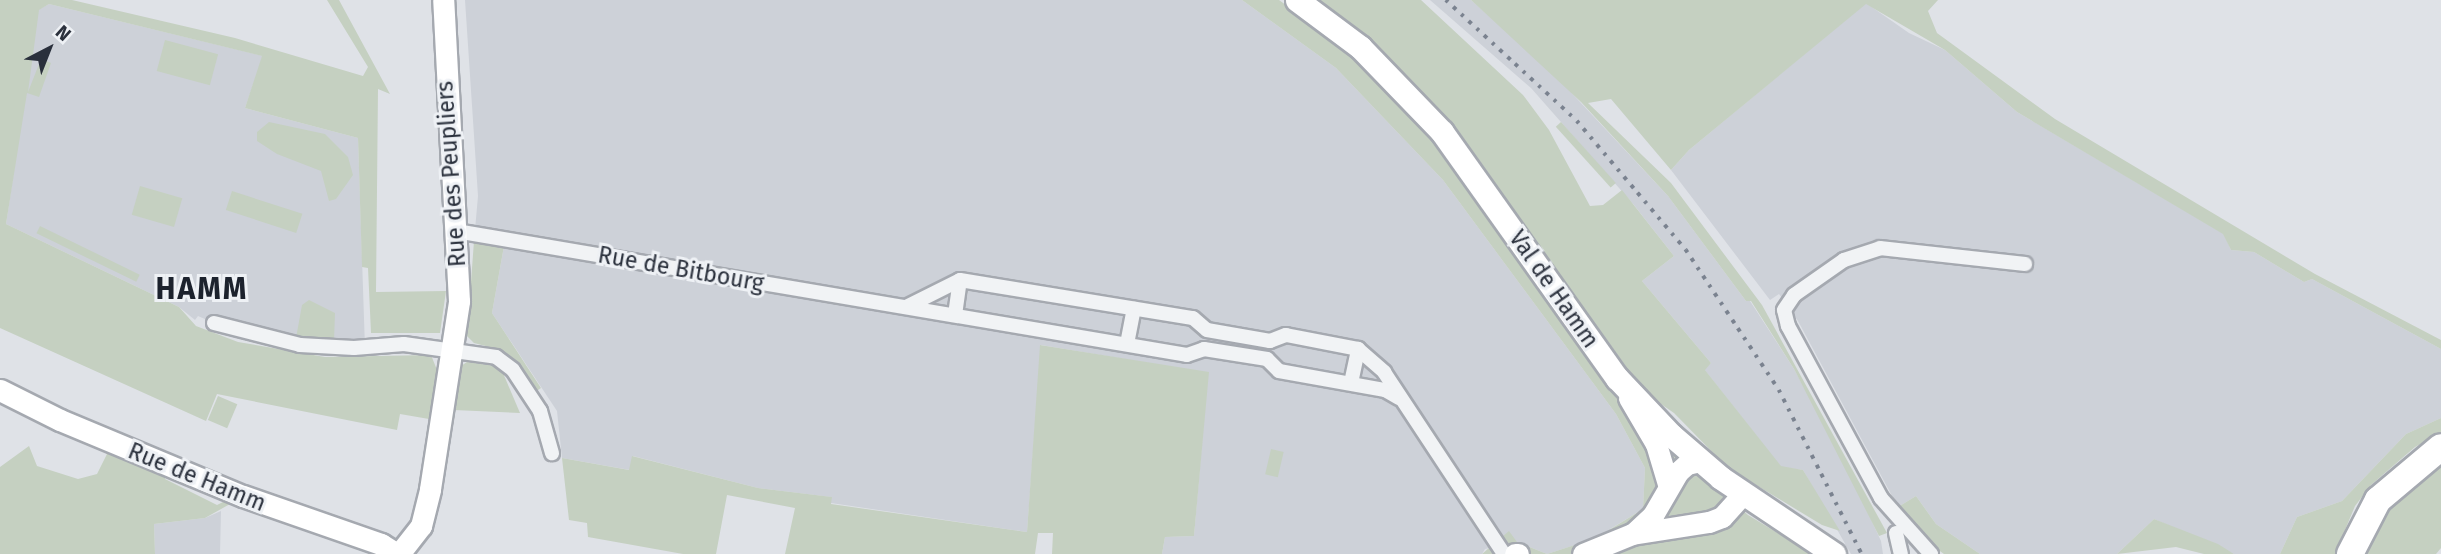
<!DOCTYPE html>
<html>
<head>
<meta charset="utf-8">
<style>
  body { margin:0 }
  #map { position:relative; width:2441px; height:554px; overflow:hidden; background:#dfe2e7; font-family:"Fira Sans",sans-serif }
  div>[style] { position:absolute }
  .built>* { inset:0; background:#cdd1d8 }
  .green>* { inset:0; background:#c5d0c1; transform-origin:0 0 }
  .roads { filter:drop-shadow(2px 0 #a5a9b0) drop-shadow(-2px 0 #a5a9b0) drop-shadow(0 2px #a5a9b0) drop-shadow(0 -2px #a5a9b0) }
  .street>* { height:14px; margin:-7px; padding:0 7px; transform-origin:7px; border-radius:7px; background:#f1f3f5 }
  .secondary>* { height:21px; margin:-10.5px; padding:0 10.5px; transform-origin:10.5px; border-radius:10.5px; background:#fff }
  .primary>* { height:23px; margin:-11.5px; padding:0 11.5px; transform-origin:11.5px; border-radius:11.5px; background:#fff }
  .highway>* { height:26px; margin:-13px; padding:0 13px; transform-origin:13px; border-radius:13px; background:#fff }
  .rail>* { height:3.5px; margin-top:-1.75px; transform-origin:0; background:repeating-linear-gradient(90deg,#7a828f 0 3.5px,transparent 0 10.5px) }
  span { translate:-50% -50%; white-space:nowrap; text-align:center; line-height:1.15; -webkit-text-stroke:6px #eef1f5; paint-order:stroke }
  .street-label { font-size:23px; color:#2a303c }
  .district-label { font-size:30px; color:#1c222d; font-weight:700; letter-spacing:2px }
  .north { position:absolute; left:14px; top:14px; width:70px; height:70px; -webkit-text-stroke:5px #eef1f5; paint-order:stroke; rotate:42deg; font-size:19px; font-weight:700; line-height:28px; text-align:center; color:#2a303c }
  .north::after { content:''; display:block; margin:auto; width:24px; height:32px; background:#2a303c; clip-path:polygon(50% 0,100% 100%,50% 72%,0 100%) }
</style>
</head>
<body>
<div id="map">
  <div class="built">
    <i style="clip-path:polygon(465px 0,1242px 0,1336px 68px,1443px 180px,1616px 414px,1645px 468px,1643px 509px,1610px 529px,1616px 532px,1547px 554px,1517px 542px,1485px 549px,1482px 554px,1162px 554px,1165px 537px,1194px 536px,1208px 373px,1041px 345px,1027px 532px,831px 503px,831px 497px,758px 488px,633px 456px,630px 470px,562px 458px,557px 411px,492px 313px,504px 246px,474px 241px,478px 196px)"></i>
    <i style="clip-path:polygon(1430px 0,1471px 0,1552px 72px,1668px 196px,1746px 301px,1750px 301px,1794px 369px,1846px 466px,1881px 541px,1883px 554px,1851px 554px,1803px 470px,1781px 467px,1704px 369px,1711px 363px,1642px 281px,1674px 256px,1634px 205px,1531px 88px)"></i>
    <i style="clip-path:polygon(1866px 3px,1909px 33px,1945px 50px,2017px 112px,2224px 234px,2231px 250px,2254px 252px,2304px 282px,2312px 279px,2441px 349px,2441px 418px,2406px 434px,2342px 501px,2297px 517px,2280px 554px,2234px 554px,2154px 519px,2117px 554px,1980px 554px,1936px 524px,1916px 496px,1898px 507px,1798px 321px,1779px 294px,1770px 300px,1671px 170px,1689px 150px)"></i>
    <i style="clip-path:polygon(49px 4px,263px 56px,245px 108px,358px 138px,365px 348px,214px 323px,198px 316px,195px 320px,179px 307px,6px 224px,38px 10px)"></i>
    <i style="clip-path:polygon(221px 511px,220px 554px,155px 554px,154px 524px,205px 518px)"></i>
  </div>
  <div class="green">
    <i style="clip-path:polygon(0 0,72px 0,235px 38px,363px 76px,368px 67px,327px 0,339px 0,390px 94px,378px 89px,376px 292px,446px 291px,440px 333px,371px 333px,368px 268px,362px 267px,358px 138px,245px 108px,262px 56px,49px 4px,39px 10px,28px 92px,41px 59px,51px 63px,39px 97px,27px 93px,6px 224px,179px 307px,196px 326px,238px 342px,325px 357px,431px 355px,437px 370px,429px 419px,400px 414px,397px 430px,217px 394px,206px 421px,0 328px)"></i>
    <i style="clip-path:polygon(1242px 0,1279px 0,1353px 54px,1433px 138px,1626px 409px,1748px 515px,1812px 554px,1482px 554px,1509px 531px,1517px 542px,1547px 554px,1615px 532px,1609px 530px,1643px 509px,1645px 468px,1616px 414px,1443px 180px,1336px 68px)"></i>
    <i style="clip-path:polygon(1318px 0,1421px 0,1523px 95px,1549px 130px,1590px 206px,1603px 205px,1622px 190px,1674px 256px,1642px 281px,1711px 363px,1705px 370px,1781px 466px,1803px 470px,1840px 531px,1822px 525px,1728px 468px,1674px 413px,1645px 393px,1450px 124px,1367px 38px)"></i>
    <i style="clip-path:polygon(1471px 0,1938px 0,1928px 11px,1937px 33px,2055px 119px,2315px 274px,2441px 340px,2441px 349px,2312px 279px,2304px 282px,2254px 252px,2231px 250px,2223px 234px,2017px 112px,1945px 50px,1866px 4px,1689px 150px,1671px 170px,1611px 99px,1588px 103px,1671px 183px,1762px 305px,1887px 533px,1879px 536px,1794px 369px,1751px 301px,1746px 301px,1668px 196px,1581px 102px)"></i>
    <i style="left:165px;top:40px;width:55px;height:32px;rotate:15deg"></i>
    <i style="clip-path:polygon(269px 122px,325px 134px,348px 157px,353px 175px,336px 199px,329px 201px,321px 171px,277px 154px,257px 141px,257px 132px)"></i>
    <i style="left:1561px;top:122px;width:82px;height:7px;rotate:48deg"></i>
    <i style="left:140px;top:186px;width:44px;height:30px;rotate:16deg"></i>
    <i style="left:232px;top:191px;width:74px;height:20px;rotate:18deg"></i>
    <i style="left:40px;top:226px;width:111px;height:8px;rotate:26deg"></i>
    <i style="clip-path:polygon(474px 241px,504px 246px,492px 313px,541px 388px,535px 392px,515px 362px,501px 350px,474px 343px,467px 336px)"></i>
    <i style="clip-path:polygon(309px 300px,335px 313px,334px 341px,296px 338px,302px 305px)"></i>
    <i style="clip-path:polygon(1040px 345px,1209px 372px,1194px 536px,1165px 537px,1162px 554px,1052px 554px,1053px 533px,1038px 533px,1035px 554px,785px 554px,795px 508px,727px 495px,716px 554px,683px 554px,588px 537px,587px 523px,569px 520px,562px 458px,629px 470px,632px 456px,758px 488px,832px 497px,831px 504px,1027px 532px)"></i>
    <i style="clip-path:polygon(467px 362px,496px 366px,503px 373px,520px 413px,454px 410px,461px 366px)"></i>
    <i style="left:218px;top:396px;width:21px;height:26px;rotate:23deg"></i>
    <i style="clip-path:polygon(2441px 418px,2441px 433px,2415px 447px,2371px 485px,2355px 506px,2335px 554px,2280px 554px,2297px 517px,2342px 501px,2406px 434px)"></i>
    <i style="clip-path:polygon(29px 446px,37px 466px,78px 479px,97px 474px,108px 452px,165px 473px,165px 479px,217px 505px,227px 500px,230px 504px,205px 518px,154px 524px,155px 554px,0 554px,0 467px)"></i>
    <i style="left:1271px;top:449px;width:13px;height:26px;rotate:13deg"></i>
    <i style="clip-path:polygon(2441px 461px,2441px 548px,2436px 554px,2366px 554px,2390px 510px)"></i>
    <i style="clip-path:polygon(1916px 496px,1936px 524px,1980px 554px,1944px 554px,1926px 541px,1898px 507px)"></i>
    <i style="clip-path:polygon(2154px 519px,2218px 544px,2234px 554px,2204px 554px,2176px 547px,2117px 554px)"></i>
  </div>
  <div class="roads">
    <div class="street">
      <i style="left:456px;top:231px;width:741px;rotate:9.63deg"></i>
      <i style="left:1187px;top:355px;width:18px;rotate:-19deg"></i>
      <i style="left:1204px;top:349px;width:64px;rotate:9deg"></i>
      <i style="left:1267px;top:359px;width:17px;rotate:45deg"></i>
      <i style="left:1279px;top:371px;width:108px;rotate:10.2deg"></i>
      <i style="left:1385px;top:390px;width:16px;rotate:30deg"></i>
      <i style="left:906px;top:307px;width:60px;rotate:-26.6deg"></i>
      <i style="left:960px;top:280px;width:236px;rotate:9.3deg"></i>
      <i style="left:1193px;top:318px;width:18px;rotate:41deg"></i>
      <i style="left:1207px;top:330px;width:64px;rotate:9.9deg"></i>
      <i style="left:1270px;top:341px;width:17px;rotate:-21deg"></i>
      <i style="left:1286px;top:335px;width:73px;rotate:11deg"></i>
      <i style="left:1358px;top:349px;width:35px;rotate:41deg"></i>
      <i style="left:1384px;top:372px;width:218px;rotate:56.6deg"></i>
      <i style="left:955px;top:315px;width:35px;rotate:-82deg"></i>
      <i style="left:214px;top:323px;width:89px;rotate:14.3deg"></i>
      <i style="left:300px;top:345px;width:54px;rotate:3.2deg"></i>
      <i style="left:354px;top:348px;width:50px;rotate:-4.6deg"></i>
      <i style="left:404px;top:344px;width:93px;rotate:8deg"></i>
      <i style="left:496px;top:357px;width:21px;rotate:37deg"></i>
      <i style="left:513px;top:370px;width:49px;rotate:56.6deg"></i>
      <i style="left:540px;top:411px;width:44px;rotate:74.1deg"></i>
      <i style="left:1127px;top:344px;width:36px;rotate:-79deg"></i>
      <i style="left:1351px;top:383px;width:35px;rotate:-78deg"></i>
      <i style="left:1896px;top:533px;width:22px;rotate:77deg"></i>
      <i style="left:1931px;top:554px;width:75px;rotate:-131.8deg"></i>
      <i style="left:1881px;top:498px;width:196px;rotate:-118.4deg"></i>
      <i style="left:1788px;top:326px;width:16px;rotate:-104deg"></i>
      <i style="left:1784px;top:310px;width:18px;rotate:-56deg"></i>
      <i style="left:1794px;top:295px;width:61px;rotate:-35deg"></i>
      <i style="left:1844px;top:260px;width:38px;rotate:-18deg"></i>
      <i style="left:1880px;top:248px;width:146px;rotate:6.3deg"></i>
    </div>
    <div class="secondary">
      <i style="left:0;top:390px;width:67px;rotate:26.6deg"></i>
      <i style="left:60px;top:420px;width:198px;rotate:22.6deg"></i>
      <i style="left:243px;top:496px;width:146px;rotate:19.2deg"></i>
      <i style="left:381px;top:544px;width:19px;rotate:32deg"></i>
      <i style="left:1629px;top:398px;width:53px;rotate:59.6deg"></i>
      <i style="left:1656px;top:444px;width:42px;rotate:73.3deg"></i>
      <i style="left:1634px;top:533px;width:26px;rotate:-43deg"></i>
      <i style="left:1653px;top:515px;width:50px;rotate:-59.8deg"></i>
      <i style="left:1678px;top:472px;width:12px;rotate:-42deg"></i>
      <i style="left:1687px;top:464px;width:13px;rotate:-13deg"></i>
      <i style="left:399px;top:554px;width:36px;rotate:-52deg"></i>
      <i style="left:421px;top:526px;width:38px;rotate:-76deg"></i>
      <i style="left:430px;top:489px;width:190px;rotate:-81.2deg"></i>
      <i style="left:459px;top:301px;width:301px;rotate:-93deg"></i>
      <i style="left:1515px;top:554px;width:3px"></i>
      <i style="left:1583px;top:554px;width:53px;rotate:-22.2deg"></i>
      <i style="left:1632px;top:534px;width:78px;rotate:-8.9deg"></i>
      <i style="left:1709px;top:522px;width:14px;rotate:-21deg"></i>
      <i style="left:1722px;top:517px;width:31px;rotate:-48deg"></i>
    </div>
    <div class="primary">
      <i style="left:1297px;top:0;width:79px;rotate:36.7deg"></i>
      <i style="left:1360px;top:47px;width:118px;rotate:46deg"></i>
      <i style="left:1442px;top:132px;width:302px;rotate:54.6deg"></i>
      <i style="left:1617px;top:378px;width:79px;rotate:46.5deg"></i>
      <i style="left:1671px;top:435px;width:66px;rotate:40.7deg"></i>
      <i style="left:1721px;top:478px;width:136px;rotate:33.9deg"></i>
    </div>
    <div class="highway">
      <i style="left:2350px;top:554px;width:61px;rotate:-62.6deg"></i>
      <i style="left:2378px;top:500px;width:82px;rotate:-40.1deg"></i>
    </div>
  </div>
  <div class="rail">
    <i style="left:1446px;top:0;width:178px;rotate:42.7deg"></i>
    <i style="left:1577px;top:121px;width:169px;rotate:49.8deg"></i>
    <i style="left:1686px;top:250px;width:168px;rotate:56.4deg"></i>
    <i style="left:1779px;top:390px;width:184px;rotate:63.2deg"></i>
  </div>
  <div class="street-label">
    <span style="left:451px;top:174px;rotate:-94deg">Rue des Peupliers</span>
    <span style="left:681px;top:269px;rotate:10deg">Rue de Bitbourg</span>
    <span style="left:1554px;top:289px;rotate:55deg">Val de Hamm</span>
    <span style="left:197px;top:477px;rotate:22deg">Rue de Hamm</span>
  </div>
  <div class="district-label">
    <span style="left:202px;top:289px">HAMM</span>
  </div>
  <div class="north">N</div>
</div>
</body>
</html>
